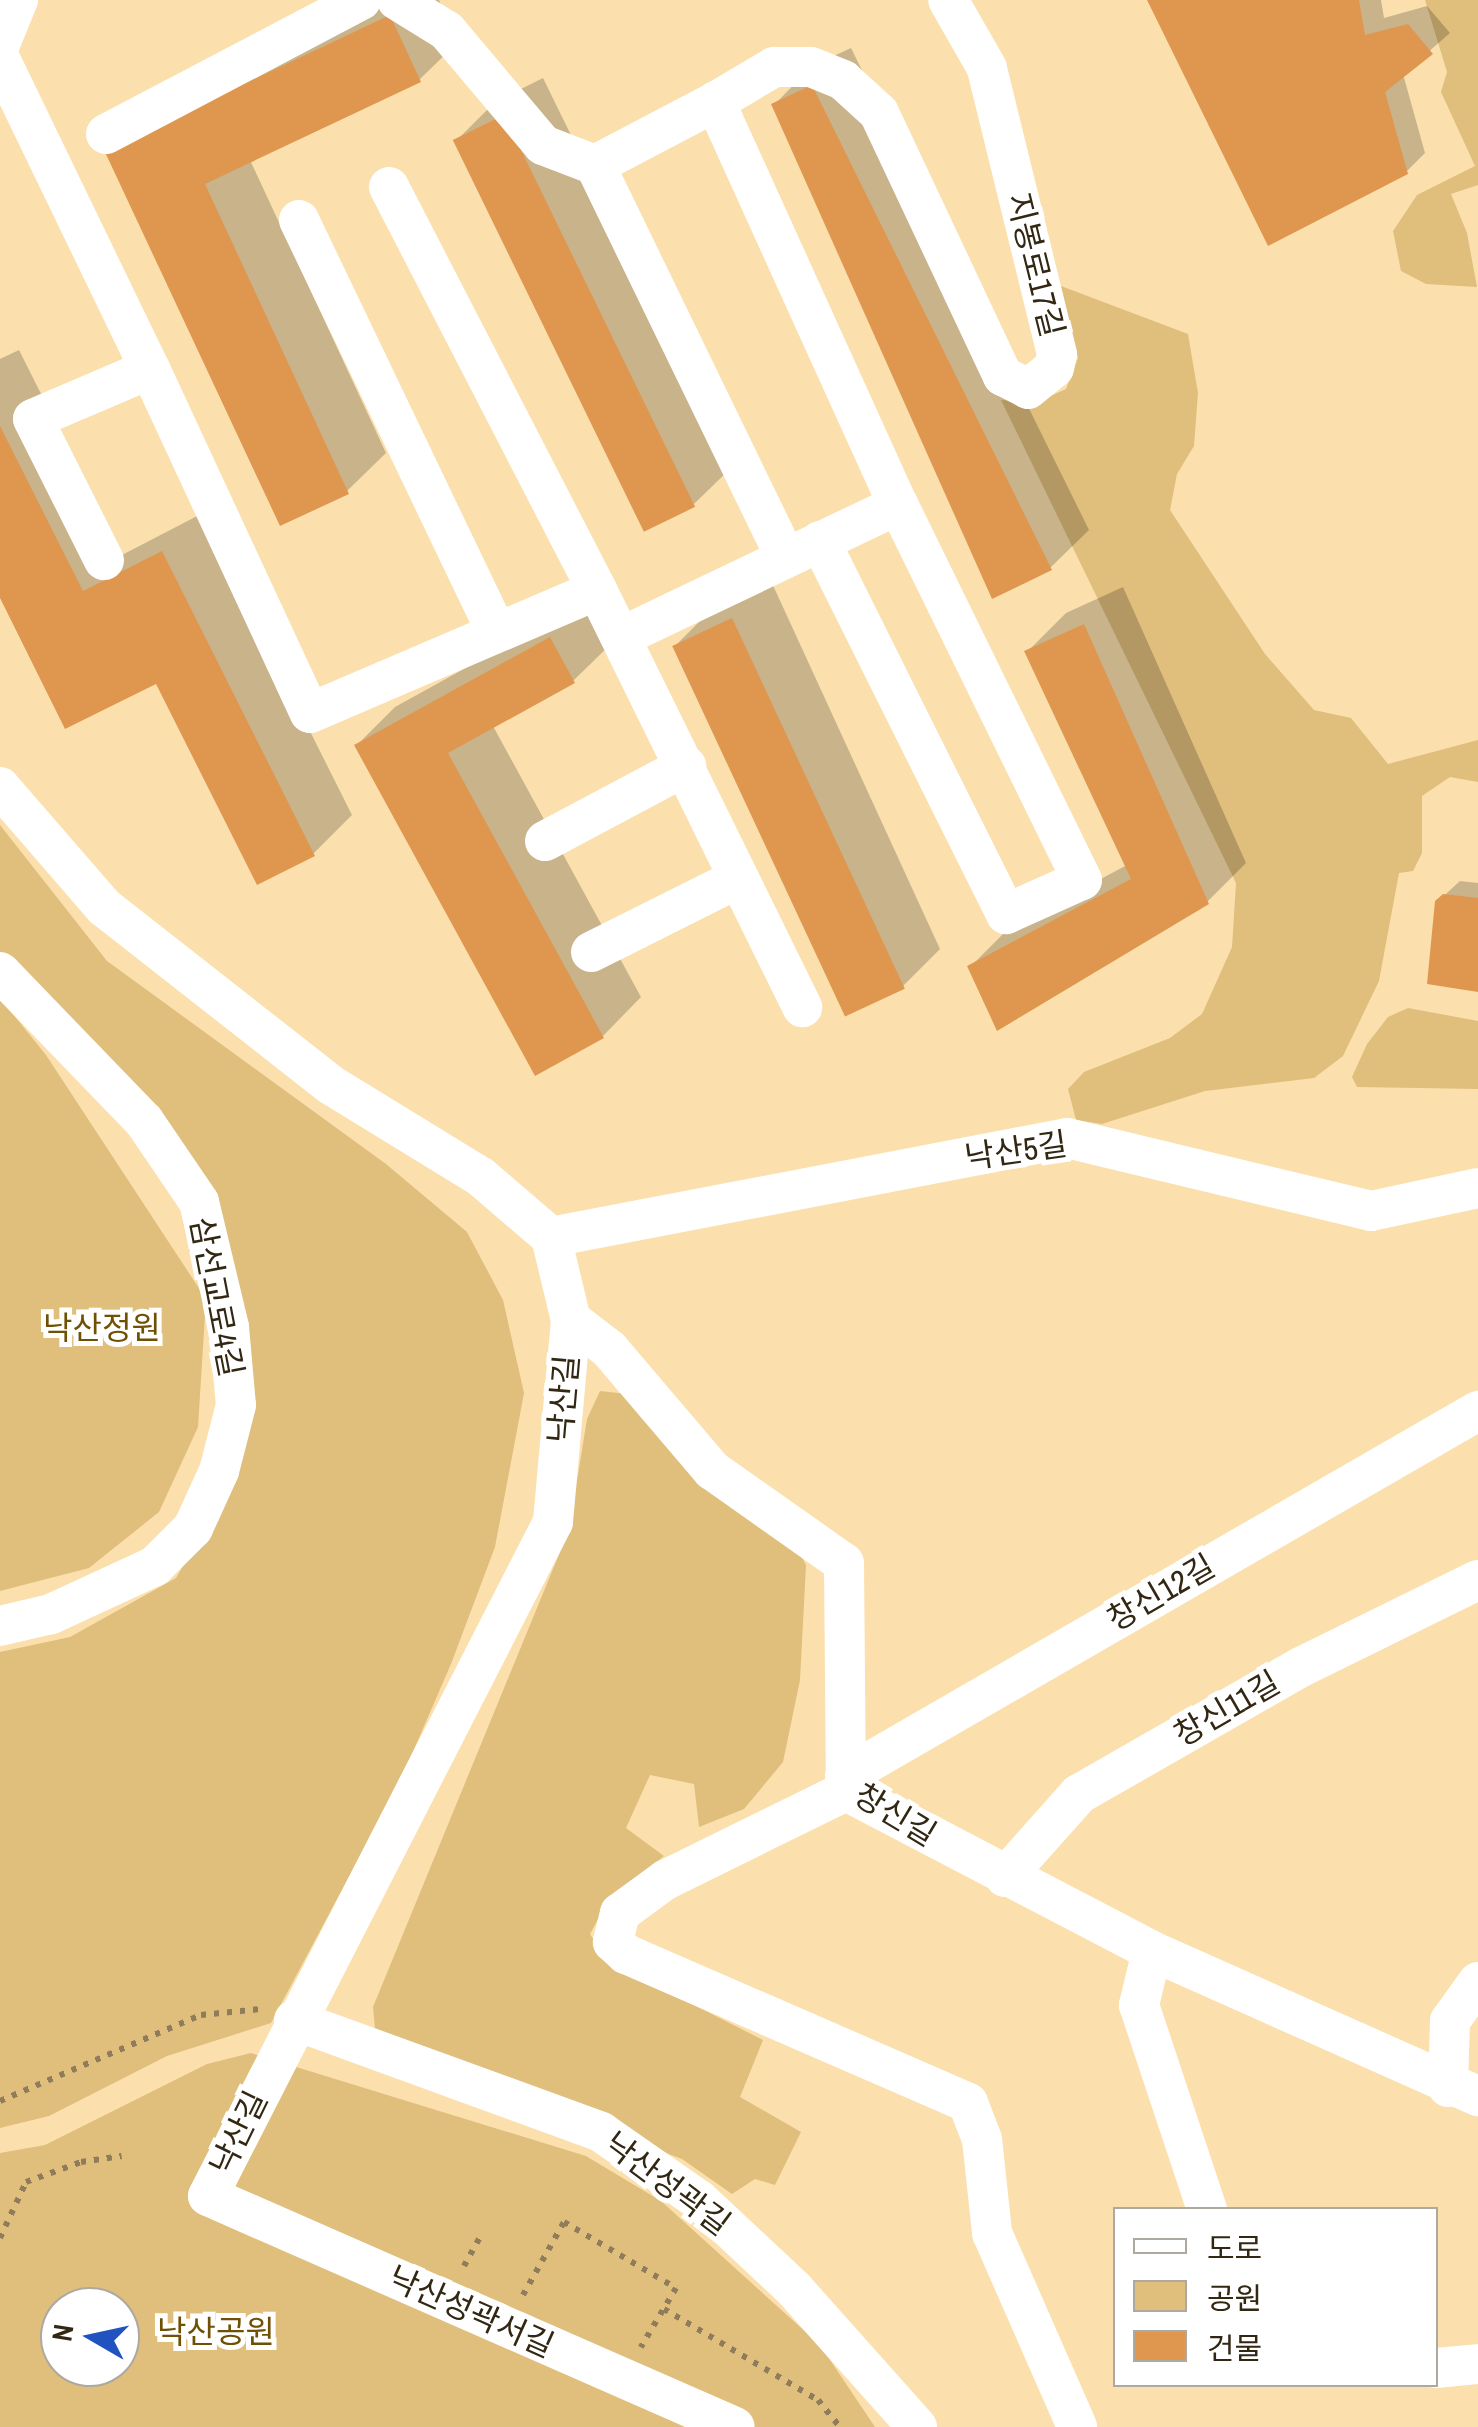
<!DOCTYPE html>
<html>
<head>
<meta charset="utf-8">
<style>
  body { margin:0 }
  #map { position:relative; width:1478px; height:2427px; overflow:hidden; background:#fbe0ae; font-family:"Archivo Narrow","Noto Sans KR",sans-serif }
  div>[style] { position:absolute }
  .green>* { inset:0; background:#e0be7c }
  .shadow>* { inset:0; background:#0003 }
  .building>* { inset:0; background:#df9750; transform-origin:0 0 }
  .path>* { height:6px; margin-top:-3px; transform-origin:0; background:repeating-linear-gradient(90deg,#8e7c5a 0 5px,transparent 0 13px) }
  .minor>* { height:40px; margin:-20px; padding:0 20px; transform-origin:20px; border-radius:20px; background:#fff }
  span { translate:-50% -50%; white-space:nowrap; text-align:center; line-height:1.15; -webkit-text-stroke:10px #fff; paint-order:stroke }
  .street-label { font-size:32px; color:#312713 }
  .park-label { font-size:32px; color:#6f5104 }
  .legend { position:absolute; left:1113px; top:2207px; width:325px; height:180px; box-sizing:border-box; background:#fff; border:2px solid #ada9a1; margin:0; padding:12px 18px; list-style:none; font-size:30px; color:#312713 }
  .legend li { display:flex; align-items:center; gap:20px; height:50px }
  .legend b { width:50px; border:2px solid #ada9a1 }
  .north { position:absolute; left:40px; top:2287px; width:100px; height:100px; box-sizing:border-box; background:#fff; border:2px solid #ada9a1; border-radius:50%; rotate:279deg; font-size:28px; font-weight:700; line-height:40px; text-align:center; color:#312713 }
  .north::after { content:''; display:block; margin:auto; width:35px; height:45px; background:#2153c0; clip-path:polygon(50% 0,100% 100%,50% 72%,0 100%) }
</style>
</head>
<body>
<div id="map">
  <div class="green">
    <i style="clip-path:polygon(1425px 0,1478px 0,1478px 185px,1451px 194px,1467px 233px,1477px 287px,1426px 284px,1401px 271px,1393px 231px,1417px 195px,1475px 166px,1441px 92px,1447px 72px)"></i>
    <i style="clip-path:polygon(1061px 286px,1188px 334px,1198px 393px,1194px 446px,1177px 474px,1170px 510px,1265px 654px,1314px 710px,1351px 718px,1388px 764px,1478px 740px,1478px 782px,1450px 777px,1422px 796px,1422px 853px,1413px 871px,1399px 873px,1379px 981px,1343px 1056px,1314px 1078px,1205px 1091px,1102px 1124px,1076px 1120px,1068px 1089px,1084px 1072px,1170px 1038px,1202px 1014px,1232px 947px,1236px 883px,1001px 400px,1035px 403px,1066px 389px,1078px 358px)"></i>
    <i style="clip-path:polygon(0 825px,107px 961px,386px 1164px,467px 1232px,503px 1300px,524px 1393px,495px 1547px,451px 1664px,402px 1777px,271px 2023px,167px 2056px,49px 2116px,0 2128px,0 1652px,70px 1637px,176px 1578px,217px 1508px,248px 1431px,211px 1205px,0 953px)"></i>
    <i style="clip-path:polygon(0 998px,46px 1055px,206px 1299px,198px 1427px,159px 1512px,89px 1568px,0 1591px)"></i>
    <i style="clip-path:polygon(1408px 1008px,1478px 1021px,1478px 1089px,1357px 1087px,1352px 1077px,1367px 1044px,1388px 1017px)"></i>
    <i style="clip-path:polygon(600px 1391px,636px 1395px,793px 1540px,806px 1565px,800px 1680px,783px 1762px,744px 1809px,699px 1827px,694px 1784px,650px 1775px,626px 1828px,664px 1856px,609px 1899px,590px 1934px,607px 1961px,763px 2040px,740px 2097px,801px 2132px,775px 2185px,755px 2179px,732px 2194px,682px 2159px,386px 2048px,375px 2029px,373px 2007px,569px 1530px,587px 1419px)"></i>
    <i style="clip-path:polygon(evenodd,251px 2053px,586px 2156px,661px 2201px,820px 2345px,875px 2427px,0 2427px,0 2153px,45px 2145px,207px 2064px,251px 2053px,60px 2307px,120px 2307px,120px 2367px,60px 2367px,60px 2307px)"></i>
  </div>
  <div class="shadow">
    <i style="clip-path:polygon(383px 0,439px 0,458px 42px,419px 80px,250px 160px,386px 453px,347px 491px,107px 150px)"></i>
    <i style="clip-path:polygon(1149px 0,1381px 0,1384px 18px,1427px 6px,1450px 33px,1403px 74px,1425px 153px,1406px 172px,1269px 243px)"></i>
    <i style="clip-path:polygon(851px 48px,1089px 530px,1050px 568px,774px 105px,812px 66px)"></i>
    <i style="clip-path:polygon(543px 78px,733px 466px,694px 504px,456px 141px,495px 102px)"></i>
    <i style="clip-path:polygon(19px 350px,122px 555px,201px 514px,352px 815px,313px 854px,157px 680px,0 592px,0 359px)"></i>
    <i style="clip-path:polygon(771px 581px,940px 949px,902px 987px,675px 646px,714px 607px)"></i>
    <i style="clip-path:polygon(1123px 587px,1246px 863px,1207px 902px,970px 967px,1009px 928px,1127px 865px,1027px 652px,1066px 613px)"></i>
    <i style="clip-path:polygon(589px 600px,612px 643px,573px 681px,493px 726px,641px 997px,603px 1036px,357px 745px,395px 707px)"></i>
    <i style="clip-path:polygon(1460px 881px,1478px 883px,1478px 989px,1437px 902px)"></i>
  </div>
  <div class="building">
    <i style="clip-path:polygon(1147px 0,1359px 0,1365px 35px,1408px 24px,1433px 54px,1385px 92px,1408px 174px,1268px 246px)"></i>
    <i style="clip-path:polygon(390px 15px,421px 82px,205px 184px,349px 494px,280px 526px,104px 150px)"></i>
    <i style="clip-path:polygon(812px 85px,1052px 570px,992px 599px,771px 104px)"></i>
    <i style="left:504px;top:115px;width:436px;height:57px;rotate:64deg"></i>
    <i style="clip-path:polygon(0 426px,83px 591px,162px 551px,315px 856px,257px 885px,156px 684px,65px 729px,0 598px)"></i>
    <i style="left:732px;top:618px;width:409px;height:66px;rotate:65deg"></i>
    <i style="clip-path:polygon(1084px 624px,1209px 904px,997px 1031px,967px 966px,1131px 879px,1024px 651px)"></i>
    <i style="clip-path:polygon(550px 637px,575px 683px,448px 753px,604px 1038px,535px 1076px,354px 745px)"></i>
    <i style="clip-path:polygon(1443px 894px,1478px 898px,1478px 992px,1427px 984px,1435px 901px)"></i>
  </div>
  <div class="path">
    <i style="left:0;top:2101px;width:219px;rotate:-23.2deg"></i>
    <i style="left:201px;top:2015px;width:59px;rotate:-5.8deg"></i>
    <i style="left:0;top:2238px;width:62px;rotate:-65.1deg"></i>
    <i style="left:26px;top:2182px;width:59px;rotate:-20deg"></i>
    <i style="left:81px;top:2162px;width:41px;rotate:-8.3deg"></i>
    <i style="left:464px;top:2266px;width:33px;rotate:-61deg"></i>
    <i style="left:523px;top:2295px;width:84px;rotate:-60.7deg"></i>
    <i style="left:564px;top:2222px;width:130px;rotate:30.5deg"></i>
    <i style="left:676px;top:2288px;width:69px;rotate:120.7deg"></i>
    <i style="left:664px;top:2309px;width:179px;rotate:30.6deg"></i>
    <i style="left:818px;top:2400px;width:35px;rotate:51deg"></i>
  </div>
  <div class="minor">
    <i style="left:397px;top:0;width:59px;rotate:31.8deg"></i>
    <i style="left:447px;top:31px;width:149px;rotate:49.9deg"></i>
    <i style="left:543px;top:145px;width:56px;rotate:21deg"></i>
    <i style="left:0;top:44px;width:48px;rotate:-67.8deg"></i>
    <i style="left:0;top:59px;width:344px;rotate:64.2deg"></i>
    <i style="left:150px;top:369px;width:127px;rotate:156.9deg"></i>
    <i style="left:33px;top:419px;width:158px;rotate:63.3deg"></i>
    <i style="left:715px;top:102px;width:136px;rotate:152.3deg"></i>
    <i style="left:595px;top:165px;width:436px;rotate:64.1deg"></i>
    <i style="left:106px;top:134px;width:288px;rotate:-27.7deg"></i>
    <i style="left:389px;top:187px;width:454px;rotate:62.7deg"></i>
    <i style="left:299px;top:220px;width:457px;rotate:64.4deg"></i>
    <i style="left:150px;top:369px;width:379px;rotate:65.1deg"></i>
    <i style="left:310px;top:713px;width:312px;rotate:-23.2deg"></i>
    <i style="left:597px;top:590px;width:465px;rotate:63.8deg"></i>
    <i style="left:820px;top:541px;width:417px;rotate:63.5deg"></i>
    <i style="left:1006px;top:914px;width:83px;rotate:-24.1deg"></i>
    <i style="left:1082px;top:880px;width:418px;rotate:-116.1deg"></i>
    <i style="left:623px;top:636px;width:305px;rotate:-25.5deg"></i>
    <i style="left:898px;top:505px;width:443px;rotate:-114.4deg"></i>
    <i style="left:715px;top:102px;width:69px;rotate:-30.7deg"></i>
    <i style="left:774px;top:67px;width:37px"></i>
    <i style="left:811px;top:67px;width:35px;rotate:22deg"></i>
    <i style="left:843px;top:80px;width:49px;rotate:42.5deg"></i>
    <i style="left:879px;top:113px;width:291px;rotate:64.8deg"></i>
    <i style="left:1003px;top:376px;width:28px;rotate:27deg"></i>
    <i style="left:1028px;top:389px;width:33px;rotate:-39deg"></i>
    <i style="left:1054px;top:368px;width:14px;rotate:-78deg"></i>
    <i style="left:1057px;top:354px;width:294px;rotate:-103.8deg"></i>
    <i style="left:987px;top:68px;width:78px;rotate:-119.8deg"></i>
    <i style="left:0;top:787px;width:159px;rotate:49.1deg"></i>
    <i style="left:104px;top:907px;width:288px;rotate:38.1deg"></i>
    <i style="left:331px;top:1085px;width:176px;rotate:31.5deg"></i>
    <i style="left:481px;top:1177px;width:92px;rotate:40.6deg"></i>
    <i style="left:551px;top:1237px;width:85px;rotate:76.5deg"></i>
    <i style="left:571px;top:1320px;width:203px;rotate:95.1deg"></i>
    <i style="left:553px;top:1522px;width:757px;rotate:117.11deg"></i>
    <i style="left:208px;top:2196px;width:575px;rotate:23.67deg"></i>
    <i style="left:545px;top:841px;width:160px;rotate:-28deg"></i>
    <i style="left:591px;top:952px;width:165px;rotate:-26.6deg"></i>
    <i style="left:0;top:972px;width:207px;rotate:46deg"></i>
    <i style="left:144px;top:1121px;width:98px;rotate:55.8deg"></i>
    <i style="left:199px;top:1202px;width:129px;rotate:76.5deg"></i>
    <i style="left:229px;top:1327px;width:78px;rotate:84.9deg"></i>
    <i style="left:236px;top:1405px;width:68px;rotate:104.4deg"></i>
    <i style="left:219px;top:1471px;width:63px;rotate:114.5deg"></i>
    <i style="left:193px;top:1528px;width:54px;rotate:135deg"></i>
    <i style="left:155px;top:1566px;width:115px;rotate:155.2deg"></i>
    <i style="left:51px;top:1614px;width:52px;rotate:166.8deg"></i>
    <i style="left:551px;top:1237px;width:525px;rotate:-10.86deg"></i>
    <i style="left:1067px;top:1138px;width:313px;rotate:13.5deg"></i>
    <i style="left:1371px;top:1211px;width:109px;rotate:-12.1deg"></i>
    <i style="left:571px;top:1320px;width:48px;rotate:37.3deg"></i>
    <i style="left:609px;top:1349px;width:159px;rotate:49.6deg"></i>
    <i style="left:712px;top:1470px;width:161px;rotate:35.2deg"></i>
    <i style="left:844px;top:1563px;width:228px;rotate:89.5deg"></i>
    <i style="left:846px;top:1791px;width:345px;rotate:27.6deg"></i>
    <i style="left:1152px;top:1951px;width:357px;rotate:24deg"></i>
    <i style="left:845px;top:1776px;width:731px;rotate:-29.97deg"></i>
    <i style="left:846px;top:1791px;width:202px;rotate:153.8deg"></i>
    <i style="left:665px;top:1880px;width:56px;rotate:143.7deg"></i>
    <i style="left:620px;top:1913px;width:30px;rotate:104deg"></i>
    <i style="left:613px;top:1942px;width:18px;rotate:43deg"></i>
    <i style="left:626px;top:1954px;width:373px;rotate:23.5deg"></i>
    <i style="left:968px;top:2103px;width:39px;rotate:69deg"></i>
    <i style="left:982px;top:2139px;width:95px;rotate:83.9deg"></i>
    <i style="left:992px;top:2233px;width:212px;rotate:66.3deg"></i>
    <i style="left:1005px;top:1877px;width:111px;rotate:-48.3deg"></i>
    <i style="left:1079px;top:1794px;width:256px;rotate:-29.8deg"></i>
    <i style="left:1301px;top:1667px;width:197px;rotate:-26.2deg"></i>
    <i style="left:1152px;top:1951px;width:56px;rotate:103.5deg"></i>
    <i style="left:1139px;top:2005px;width:216px;rotate:71.6deg"></i>
    <i style="left:294px;top:2020px;width:327px;rotate:20deg"></i>
    <i style="left:601px;top:2132px;width:119px;rotate:34.8deg"></i>
    <i style="left:699px;top:2200px;width:130px;rotate:43.1deg"></i>
    <i style="left:794px;top:2289px;width:185px;rotate:48.3deg"></i>
    <i style="left:1448px;top:2087px;width:66px;rotate:-88.3deg"></i>
    <i style="left:1450px;top:2021px;width:48px;rotate:-54.3deg"></i>
    <i style="left:1436px;top:2368px;width:42px;rotate:-5.4deg"></i>
  </div>
  <div class="street-label">
    <span style="left:1035px;top:265px;rotate:76deg">지봉로17길</span>
    <span style="left:1016px;top:1151px;rotate:-8deg">낙산5길</span>
    <span style="left:216px;top:1297px;rotate:79deg">삼선교로4길</span>
    <span style="left:564px;top:1399px;rotate:-85deg">낙산길</span>
    <span style="left:1161px;top:1593px;rotate:-30deg">창신12길</span>
    <span style="left:1227px;top:1709px;rotate:-30deg">창신11길</span>
    <span style="left:895px;top:1815px;rotate:31deg">창신길</span>
    <span style="left:239px;top:2133px;rotate:-64deg">낙산길</span>
    <span style="left:667px;top:2184px;rotate:37deg">낙산성곽길</span>
    <span style="left:471px;top:2312px;rotate:24deg">낙산성곽서길</span>
  </div>
  <div class="park-label">
    <span style="left:102px;top:1328px">낙산정원</span>
    <span style="left:216px;top:2332px">낙산공원</span>
  </div>
  <ul class="legend">
  <li><b style="height:12px;background:#fff"></b>도로</li>
  <li><b style="height:28px;background:#e0be7c"></b>공원</li>
  <li><b style="height:28px;background:#df9750"></b>건물</li>
  </ul>
  <div class="north">N</div>
</div>
</body>
</html>
